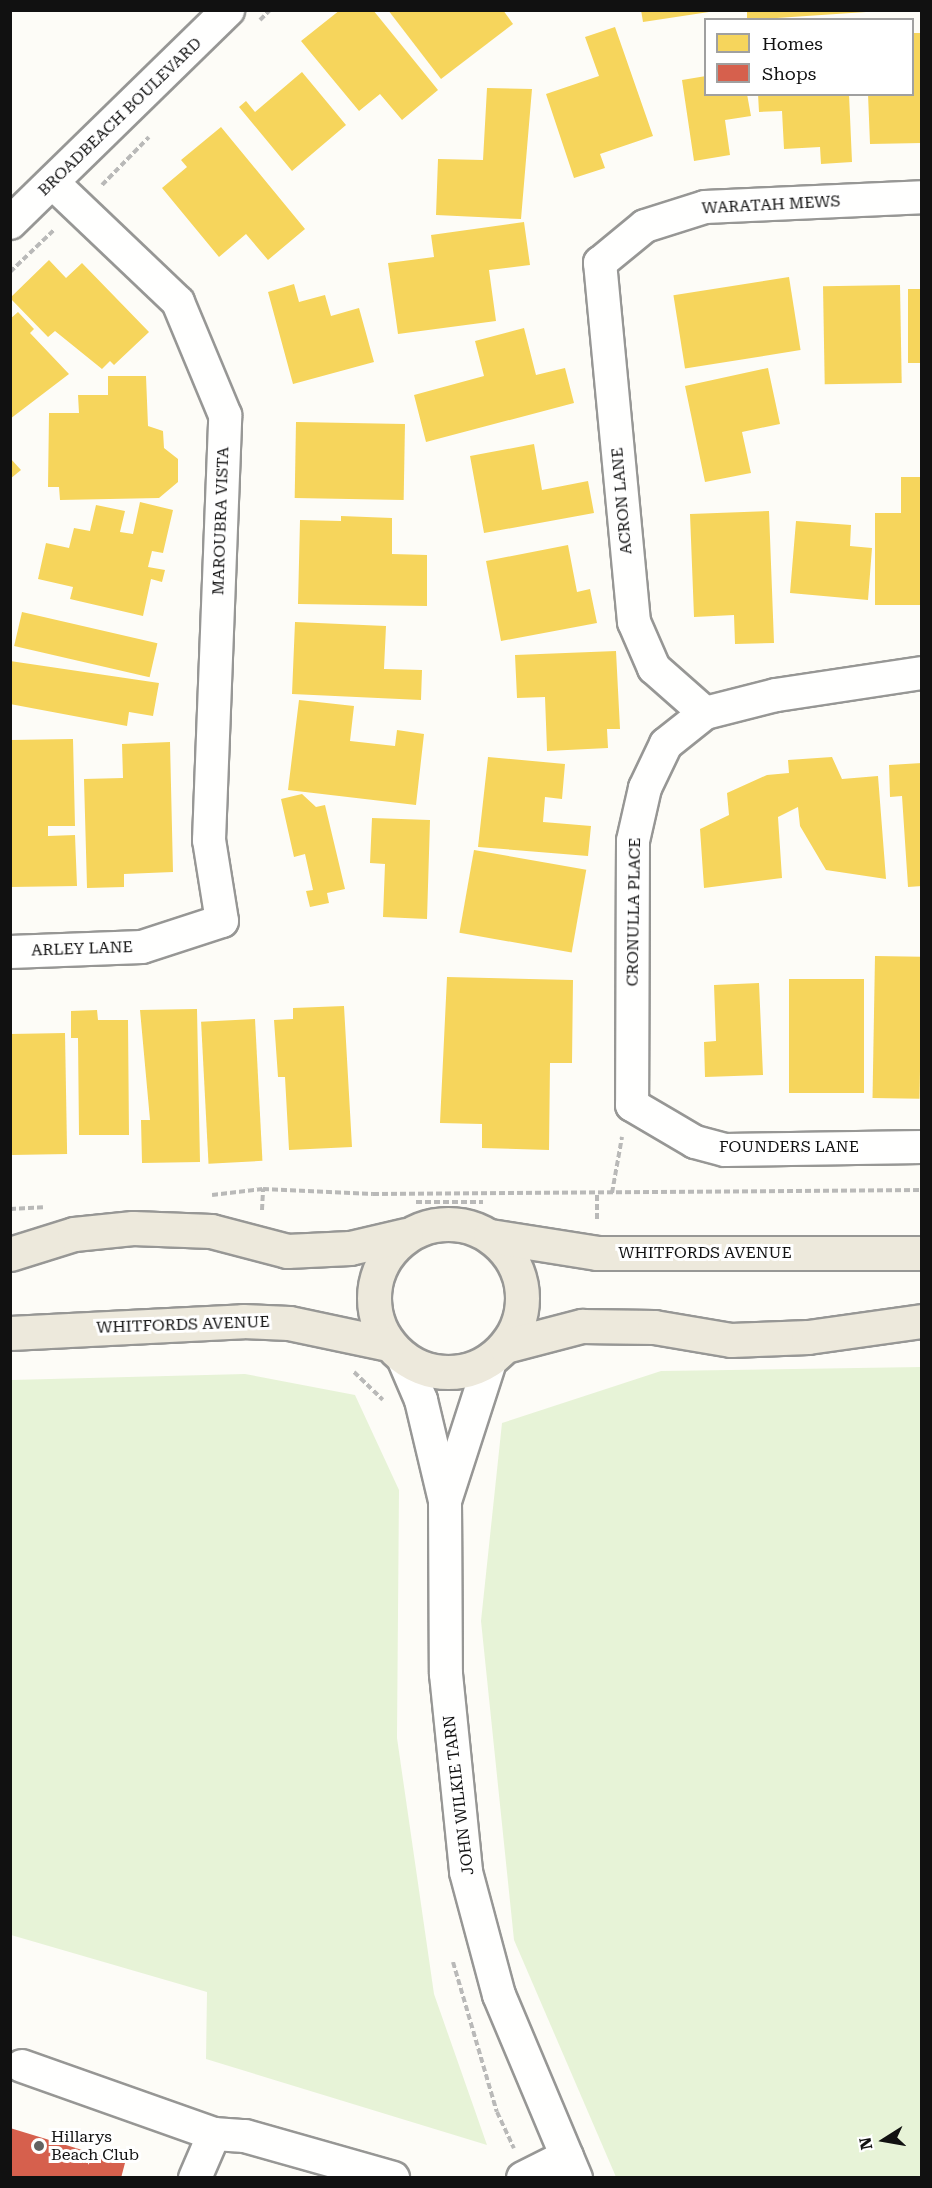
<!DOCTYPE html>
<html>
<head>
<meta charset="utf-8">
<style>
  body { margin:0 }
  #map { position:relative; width:932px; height:2188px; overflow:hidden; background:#fdfcf7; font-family:"Roboto Serif",serif }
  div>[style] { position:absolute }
  .green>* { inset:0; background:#e7f3d7 }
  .homes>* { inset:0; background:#f6d55c; transform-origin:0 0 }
  .shops>* { inset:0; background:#d6604d }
  .path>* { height:4px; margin-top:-2px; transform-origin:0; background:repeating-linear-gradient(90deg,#b9b9b8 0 6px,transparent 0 9px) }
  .roads { filter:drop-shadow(2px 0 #979795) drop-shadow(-2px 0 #979795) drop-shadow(0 2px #979795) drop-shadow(0 -2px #979795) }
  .minor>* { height:32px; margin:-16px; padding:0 16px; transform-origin:16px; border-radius:16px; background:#fffffe }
  .major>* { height:33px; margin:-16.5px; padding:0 16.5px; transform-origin:16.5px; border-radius:16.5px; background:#ede9dc }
  .major>.ring { margin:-16.5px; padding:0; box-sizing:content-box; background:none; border:33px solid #ede9dc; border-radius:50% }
  .dots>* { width:16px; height:16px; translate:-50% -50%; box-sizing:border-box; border:3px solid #fff; border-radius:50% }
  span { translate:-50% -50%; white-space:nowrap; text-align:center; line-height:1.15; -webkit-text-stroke:6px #fff; paint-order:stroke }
  .street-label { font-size:16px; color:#111 }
  .poi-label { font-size:16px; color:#111 }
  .left { translate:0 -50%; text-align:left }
  .frame { position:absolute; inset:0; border:12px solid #111; pointer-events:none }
  .legend { position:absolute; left:704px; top:18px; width:210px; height:78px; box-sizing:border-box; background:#fff; border:2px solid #a0a0a0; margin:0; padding:8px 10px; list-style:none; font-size:18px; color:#111 }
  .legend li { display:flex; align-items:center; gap:12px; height:30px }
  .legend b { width:30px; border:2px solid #a0a0a0 }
  .north { position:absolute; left:854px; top:2110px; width:60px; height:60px; -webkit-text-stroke:4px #fff; paint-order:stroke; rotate:259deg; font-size:16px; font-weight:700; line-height:24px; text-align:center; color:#111 }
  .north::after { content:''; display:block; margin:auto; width:21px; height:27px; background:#111; clip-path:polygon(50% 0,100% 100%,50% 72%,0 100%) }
</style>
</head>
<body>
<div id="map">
  <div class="green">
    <i style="clip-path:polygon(921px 1367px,921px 2177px,616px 2177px,514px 1940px,481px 1621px,502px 1423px,661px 1371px)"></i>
    <i style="clip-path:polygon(245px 1374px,355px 1395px,399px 1490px,397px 1738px,434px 1994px,487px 2145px,206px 2059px,207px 1992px,11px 1935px,11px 1380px)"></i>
  </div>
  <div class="homes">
    <i style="clip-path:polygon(340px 10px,373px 10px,438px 90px,402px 120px,380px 94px,359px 111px,301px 41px)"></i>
    <i style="clip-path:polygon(388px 10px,503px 10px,513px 24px,441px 79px)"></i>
    <i style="clip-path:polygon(641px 10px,709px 10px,709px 12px,643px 22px)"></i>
    <i style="clip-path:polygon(747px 10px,866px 10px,866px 12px,747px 20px)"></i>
    <i style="clip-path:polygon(615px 27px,653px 136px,600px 154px,605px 168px,574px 178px,546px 94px,599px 76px,585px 37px)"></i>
    <i style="clip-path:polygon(912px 33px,922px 33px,922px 143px,870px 144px,868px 94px,912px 94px)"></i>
    <i style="clip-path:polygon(302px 72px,346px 125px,292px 171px,239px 107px,246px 101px,255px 112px)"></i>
    <i style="clip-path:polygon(706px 76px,706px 94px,747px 94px,751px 116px,725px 120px,730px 155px,694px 161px,682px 80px)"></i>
    <i style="clip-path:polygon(487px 88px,532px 89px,521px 219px,436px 215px,438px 159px,483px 160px)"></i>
    <i style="clip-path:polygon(758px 94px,849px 94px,852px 162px,821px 164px,820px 147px,784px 149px,782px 111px,759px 112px)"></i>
    <i style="clip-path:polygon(221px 127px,305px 229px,268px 260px,246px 234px,219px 257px,162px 188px,187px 167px,181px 160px)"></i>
    <i style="clip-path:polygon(524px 222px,530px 265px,489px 270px,496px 321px,398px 334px,388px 263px,434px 257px,431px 235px)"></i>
    <i style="clip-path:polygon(49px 260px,66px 278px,82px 263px,149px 332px,114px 365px,110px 361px,102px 369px,55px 331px,48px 337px,10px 298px)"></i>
    <i style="left:789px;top:277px;width:74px;height:117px;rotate:81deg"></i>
    <i style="clip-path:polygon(294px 284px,299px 302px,325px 295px,331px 316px,359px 308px,374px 362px,293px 384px,268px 292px)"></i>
    <i style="left:900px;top:285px;width:98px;height:77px;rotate:89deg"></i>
    <i style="left:922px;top:289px;width:74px;height:14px;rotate:90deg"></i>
    <i style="clip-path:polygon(18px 312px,34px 329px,30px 333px,69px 374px,10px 419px,10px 319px)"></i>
    <i style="clip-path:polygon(524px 328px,536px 375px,565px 368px,574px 403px,426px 442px,414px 395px,484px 376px,475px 341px)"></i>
    <i style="clip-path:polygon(768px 368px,780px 424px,742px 432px,751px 473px,705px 482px,685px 386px)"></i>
    <i style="clip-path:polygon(108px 376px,146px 376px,148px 426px,163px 431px,164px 448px,178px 459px,178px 482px,159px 498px,60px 500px,59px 487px,48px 487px,49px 413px,79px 413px,78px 395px,108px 395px)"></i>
    <i style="left:296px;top:422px;width:109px;height:76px;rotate:1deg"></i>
    <i style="clip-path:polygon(534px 444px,542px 490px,588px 481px,594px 513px,484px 533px,470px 456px)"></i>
    <i style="clip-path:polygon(10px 458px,21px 470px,10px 479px)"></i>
    <i style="clip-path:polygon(901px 477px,922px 477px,922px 605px,875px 605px,875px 513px,901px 513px)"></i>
    <i style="clip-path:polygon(140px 502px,173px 510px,163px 553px,152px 551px,148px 567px,165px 570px,162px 582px,151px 579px,143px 616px,70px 599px,73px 587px,38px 579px,46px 543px,69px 548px,74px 528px,90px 531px,96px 505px,125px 511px,120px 532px,133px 534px)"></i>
    <i style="clip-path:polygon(769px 511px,774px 643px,735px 644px,734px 615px,694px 617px,690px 514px)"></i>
    <i style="clip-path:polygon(341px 516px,392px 518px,392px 554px,427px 555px,427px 606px,298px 604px,300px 520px,341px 521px)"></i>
    <i style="clip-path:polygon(796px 521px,851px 525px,850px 546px,872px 548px,868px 600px,790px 593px)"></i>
    <i style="clip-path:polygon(568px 545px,577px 592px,590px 589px,597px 623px,501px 641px,486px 561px)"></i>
    <i style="left:22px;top:612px;width:139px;height:35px;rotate:13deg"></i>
    <i style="clip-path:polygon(295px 622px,386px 626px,384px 669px,422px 670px,421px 700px,292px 694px)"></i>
    <i style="clip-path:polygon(616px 651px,620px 729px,607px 729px,608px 748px,547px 751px,545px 697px,517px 698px,515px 655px)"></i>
    <i style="clip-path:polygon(10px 661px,159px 683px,153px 716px,129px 712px,127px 726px,10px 704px)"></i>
    <i style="clip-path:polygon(299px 700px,354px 706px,350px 741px,395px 746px,397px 730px,424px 734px,416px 805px,288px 790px)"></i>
    <i style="clip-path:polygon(73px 739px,75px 826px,48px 826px,48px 836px,75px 835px,77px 886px,10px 887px,10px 740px)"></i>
    <i style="clip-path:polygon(170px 742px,173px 872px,124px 874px,124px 887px,87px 888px,84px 779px,123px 778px,122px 744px)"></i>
    <i style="clip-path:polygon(488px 757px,565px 764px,562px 799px,545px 797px,543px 822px,591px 826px,588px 856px,478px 847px)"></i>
    <i style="clip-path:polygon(832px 757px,842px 779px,878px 776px,886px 879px,826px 870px,800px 826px,798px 807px,778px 817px,782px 878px,704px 888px,700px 829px,729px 815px,727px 793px,767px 775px,789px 773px,788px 760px)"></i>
    <i style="clip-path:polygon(922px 763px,922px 886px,908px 887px,902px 796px,890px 797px,889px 765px)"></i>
    <i style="clip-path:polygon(302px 794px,316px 807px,325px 805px,345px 889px,327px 893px,329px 903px,310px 907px,306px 891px,313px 890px,305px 854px,294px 857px,281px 799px)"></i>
    <i style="clip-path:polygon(372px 818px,430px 820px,427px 919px,383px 917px,385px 864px,370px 863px)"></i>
    <i style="left:474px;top:850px;width:114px;height:84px;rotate:10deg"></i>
    <i style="left:875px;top:956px;width:47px;height:142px;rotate:1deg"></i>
    <i style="clip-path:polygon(447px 977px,573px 980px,572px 1063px,550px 1063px,549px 1150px,482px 1148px,482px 1124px,440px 1123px)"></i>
    <i style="left:789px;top:979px;width:75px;height:114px"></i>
    <i style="clip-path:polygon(759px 983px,763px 1075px,705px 1077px,704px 1042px,716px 1041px,714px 985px)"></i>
    <i style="clip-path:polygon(344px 1006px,352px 1147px,289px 1150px,285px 1077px,278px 1077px,274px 1020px,293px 1019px,293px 1008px)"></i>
    <i style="clip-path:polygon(197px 1009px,200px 1162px,142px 1163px,141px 1120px,150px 1120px,140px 1010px)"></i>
    <i style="clip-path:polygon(97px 1010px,98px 1020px,128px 1020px,129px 1135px,79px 1135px,78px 1038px,71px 1038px,71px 1011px)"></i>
    <i style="left:255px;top:1019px;width:142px;height:54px;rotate:87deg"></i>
    <i style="left:65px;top:1033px;width:121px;height:55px;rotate:89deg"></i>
  </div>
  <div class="shops">
    <i style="clip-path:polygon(10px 2128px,125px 2163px,121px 2178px,10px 2178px)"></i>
  </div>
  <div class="path">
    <i style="left:260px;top:20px;width:14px;rotate:-45deg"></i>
    <i style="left:102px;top:185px;width:67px;rotate:-45.6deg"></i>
    <i style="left:10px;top:272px;width:62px;rotate:-43.7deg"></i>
    <i style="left:612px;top:1193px;width:57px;rotate:-79.9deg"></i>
    <i style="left:212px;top:1195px;width:51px;rotate:-6.7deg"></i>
    <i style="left:263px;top:1189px;width:110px;rotate:2.6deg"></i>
    <i style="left:373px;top:1194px;width:549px;rotate:-0.42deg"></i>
    <i style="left:416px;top:1202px;width:67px"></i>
    <i style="left:10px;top:1209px;width:33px;rotate:-3deg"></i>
    <i style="left:262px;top:1210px;width:21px;rotate:-87deg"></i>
    <i style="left:597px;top:1219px;width:26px;rotate:-90deg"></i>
    <i style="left:354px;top:1372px;width:40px;rotate:44deg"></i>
    <i style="left:453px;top:1962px;width:156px;rotate:73.7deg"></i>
    <i style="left:497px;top:2112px;width:40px;rotate:65deg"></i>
  </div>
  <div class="roads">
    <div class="minor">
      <i style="left:10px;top:223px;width:305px;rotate:-44.3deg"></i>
      <i style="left:922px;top:673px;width:148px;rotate:171.4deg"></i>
      <i style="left:776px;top:695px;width:73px;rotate:165.8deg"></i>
      <i style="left:705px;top:713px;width:50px;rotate:141.5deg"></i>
      <i style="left:666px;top:744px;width:49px;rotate:115.5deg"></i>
      <i style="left:645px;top:788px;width:54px;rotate:102.8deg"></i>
      <i style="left:633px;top:841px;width:264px;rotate:90.2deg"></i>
      <i style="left:632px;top:1105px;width:73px;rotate:30.4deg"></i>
      <i style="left:695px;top:1142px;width:31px;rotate:15deg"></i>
      <i style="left:725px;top:1150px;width:197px;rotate:-0.9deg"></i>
      <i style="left:705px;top:713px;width:68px;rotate:-138.6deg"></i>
      <i style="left:654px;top:668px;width:50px;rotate:-113.5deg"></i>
      <i style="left:634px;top:622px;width:361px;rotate:-95.4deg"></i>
      <i style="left:600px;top:263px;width:58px;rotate:-39.4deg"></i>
      <i style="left:645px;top:226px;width:63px;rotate:-17.6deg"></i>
      <i style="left:705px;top:207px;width:217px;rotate:-2.6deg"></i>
      <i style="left:10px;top:952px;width:132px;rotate:-2.2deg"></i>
      <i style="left:142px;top:947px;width:84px;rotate:-18deg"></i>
      <i style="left:222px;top:921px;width:82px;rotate:-99.1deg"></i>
      <i style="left:209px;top:840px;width:425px;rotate:-87.8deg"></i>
      <i style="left:225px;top:415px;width:122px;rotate:-112.6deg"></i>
      <i style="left:178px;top:302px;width:173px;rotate:-136.4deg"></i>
      <i style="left:403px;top:1358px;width:46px;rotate:66.8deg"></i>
      <i style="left:421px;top:1400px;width:104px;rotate:76.6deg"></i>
      <i style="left:445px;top:1501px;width:173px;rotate:89.7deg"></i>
      <i style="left:446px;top:1674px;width:199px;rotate:84.2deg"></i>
      <i style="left:466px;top:1872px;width:127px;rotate:75deg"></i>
      <i style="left:499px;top:1995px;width:199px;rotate:67.2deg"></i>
      <i style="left:445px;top:1501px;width:149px;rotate:-72.1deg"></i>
      <i style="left:22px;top:2066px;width:204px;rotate:19.5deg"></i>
      <i style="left:195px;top:2178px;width:48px;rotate:-66.6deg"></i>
      <i style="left:214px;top:2134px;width:31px;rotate:4deg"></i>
      <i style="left:245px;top:2136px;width:154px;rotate:15.8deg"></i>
      <i style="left:523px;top:2178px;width:49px;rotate:-26.6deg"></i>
    </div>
    <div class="major">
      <i class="ring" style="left:374px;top:1224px;width:115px;height:115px"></i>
      <i style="left:490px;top:1236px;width:108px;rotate:9deg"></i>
      <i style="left:597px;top:1253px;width:325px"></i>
      <i style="left:10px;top:1254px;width:67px;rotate:-17.4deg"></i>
      <i style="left:74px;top:1234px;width:59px;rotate:-5.8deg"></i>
      <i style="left:133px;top:1228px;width:78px;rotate:2.2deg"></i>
      <i style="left:211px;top:1231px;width:79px;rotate:14.7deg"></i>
      <i style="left:287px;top:1251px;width:63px;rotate:-2.7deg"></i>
      <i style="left:350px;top:1248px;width:57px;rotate:-13.1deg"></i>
      <i style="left:10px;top:1333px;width:233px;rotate:-2.9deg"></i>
      <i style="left:243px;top:1321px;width:46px;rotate:2.5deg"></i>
      <i style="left:289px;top:1323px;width:102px;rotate:11.9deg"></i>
      <i style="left:505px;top:1346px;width:80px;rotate:-14.6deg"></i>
      <i style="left:582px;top:1326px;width:72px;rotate:0.8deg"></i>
      <i style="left:654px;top:1327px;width:78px;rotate:9.6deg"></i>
      <i style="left:731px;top:1340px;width:77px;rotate:-2.2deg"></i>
      <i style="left:808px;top:1337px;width:115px;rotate:-8deg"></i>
    </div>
  </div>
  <div class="dots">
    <i style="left:39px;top:2146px;background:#646362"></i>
  </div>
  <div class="street-label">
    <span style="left:120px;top:117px;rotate:-44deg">BROADBEACH BOULEVARD</span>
    <span style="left:771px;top:205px;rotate:-3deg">WARATAH MEWS</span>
    <span style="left:622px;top:501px;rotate:-95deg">ACRON LANE</span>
    <span style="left:221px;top:521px;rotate:-88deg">MAROUBRA VISTA</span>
    <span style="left:634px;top:912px;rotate:-89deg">CRONULLA PLACE</span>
    <span style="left:82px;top:949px;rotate:-2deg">ARLEY LANE</span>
    <span style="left:789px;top:1147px">FOUNDERS LANE</span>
    <span style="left:705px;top:1253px">WHITFORDS AVENUE</span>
    <span style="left:183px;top:1325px;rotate:-2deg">WHITFORDS AVENUE</span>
    <span style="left:459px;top:1795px;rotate:-97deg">JOHN WILKIE TARN</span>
  </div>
  <div class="poi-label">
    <span class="left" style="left:51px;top:2146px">Hillarys<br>Beach Club</span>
  </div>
  <div class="frame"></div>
  <ul class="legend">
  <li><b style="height:16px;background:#f6d55c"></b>Homes</li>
  <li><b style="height:16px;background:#d6604d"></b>Shops</li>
  </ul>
  <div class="north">N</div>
</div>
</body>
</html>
